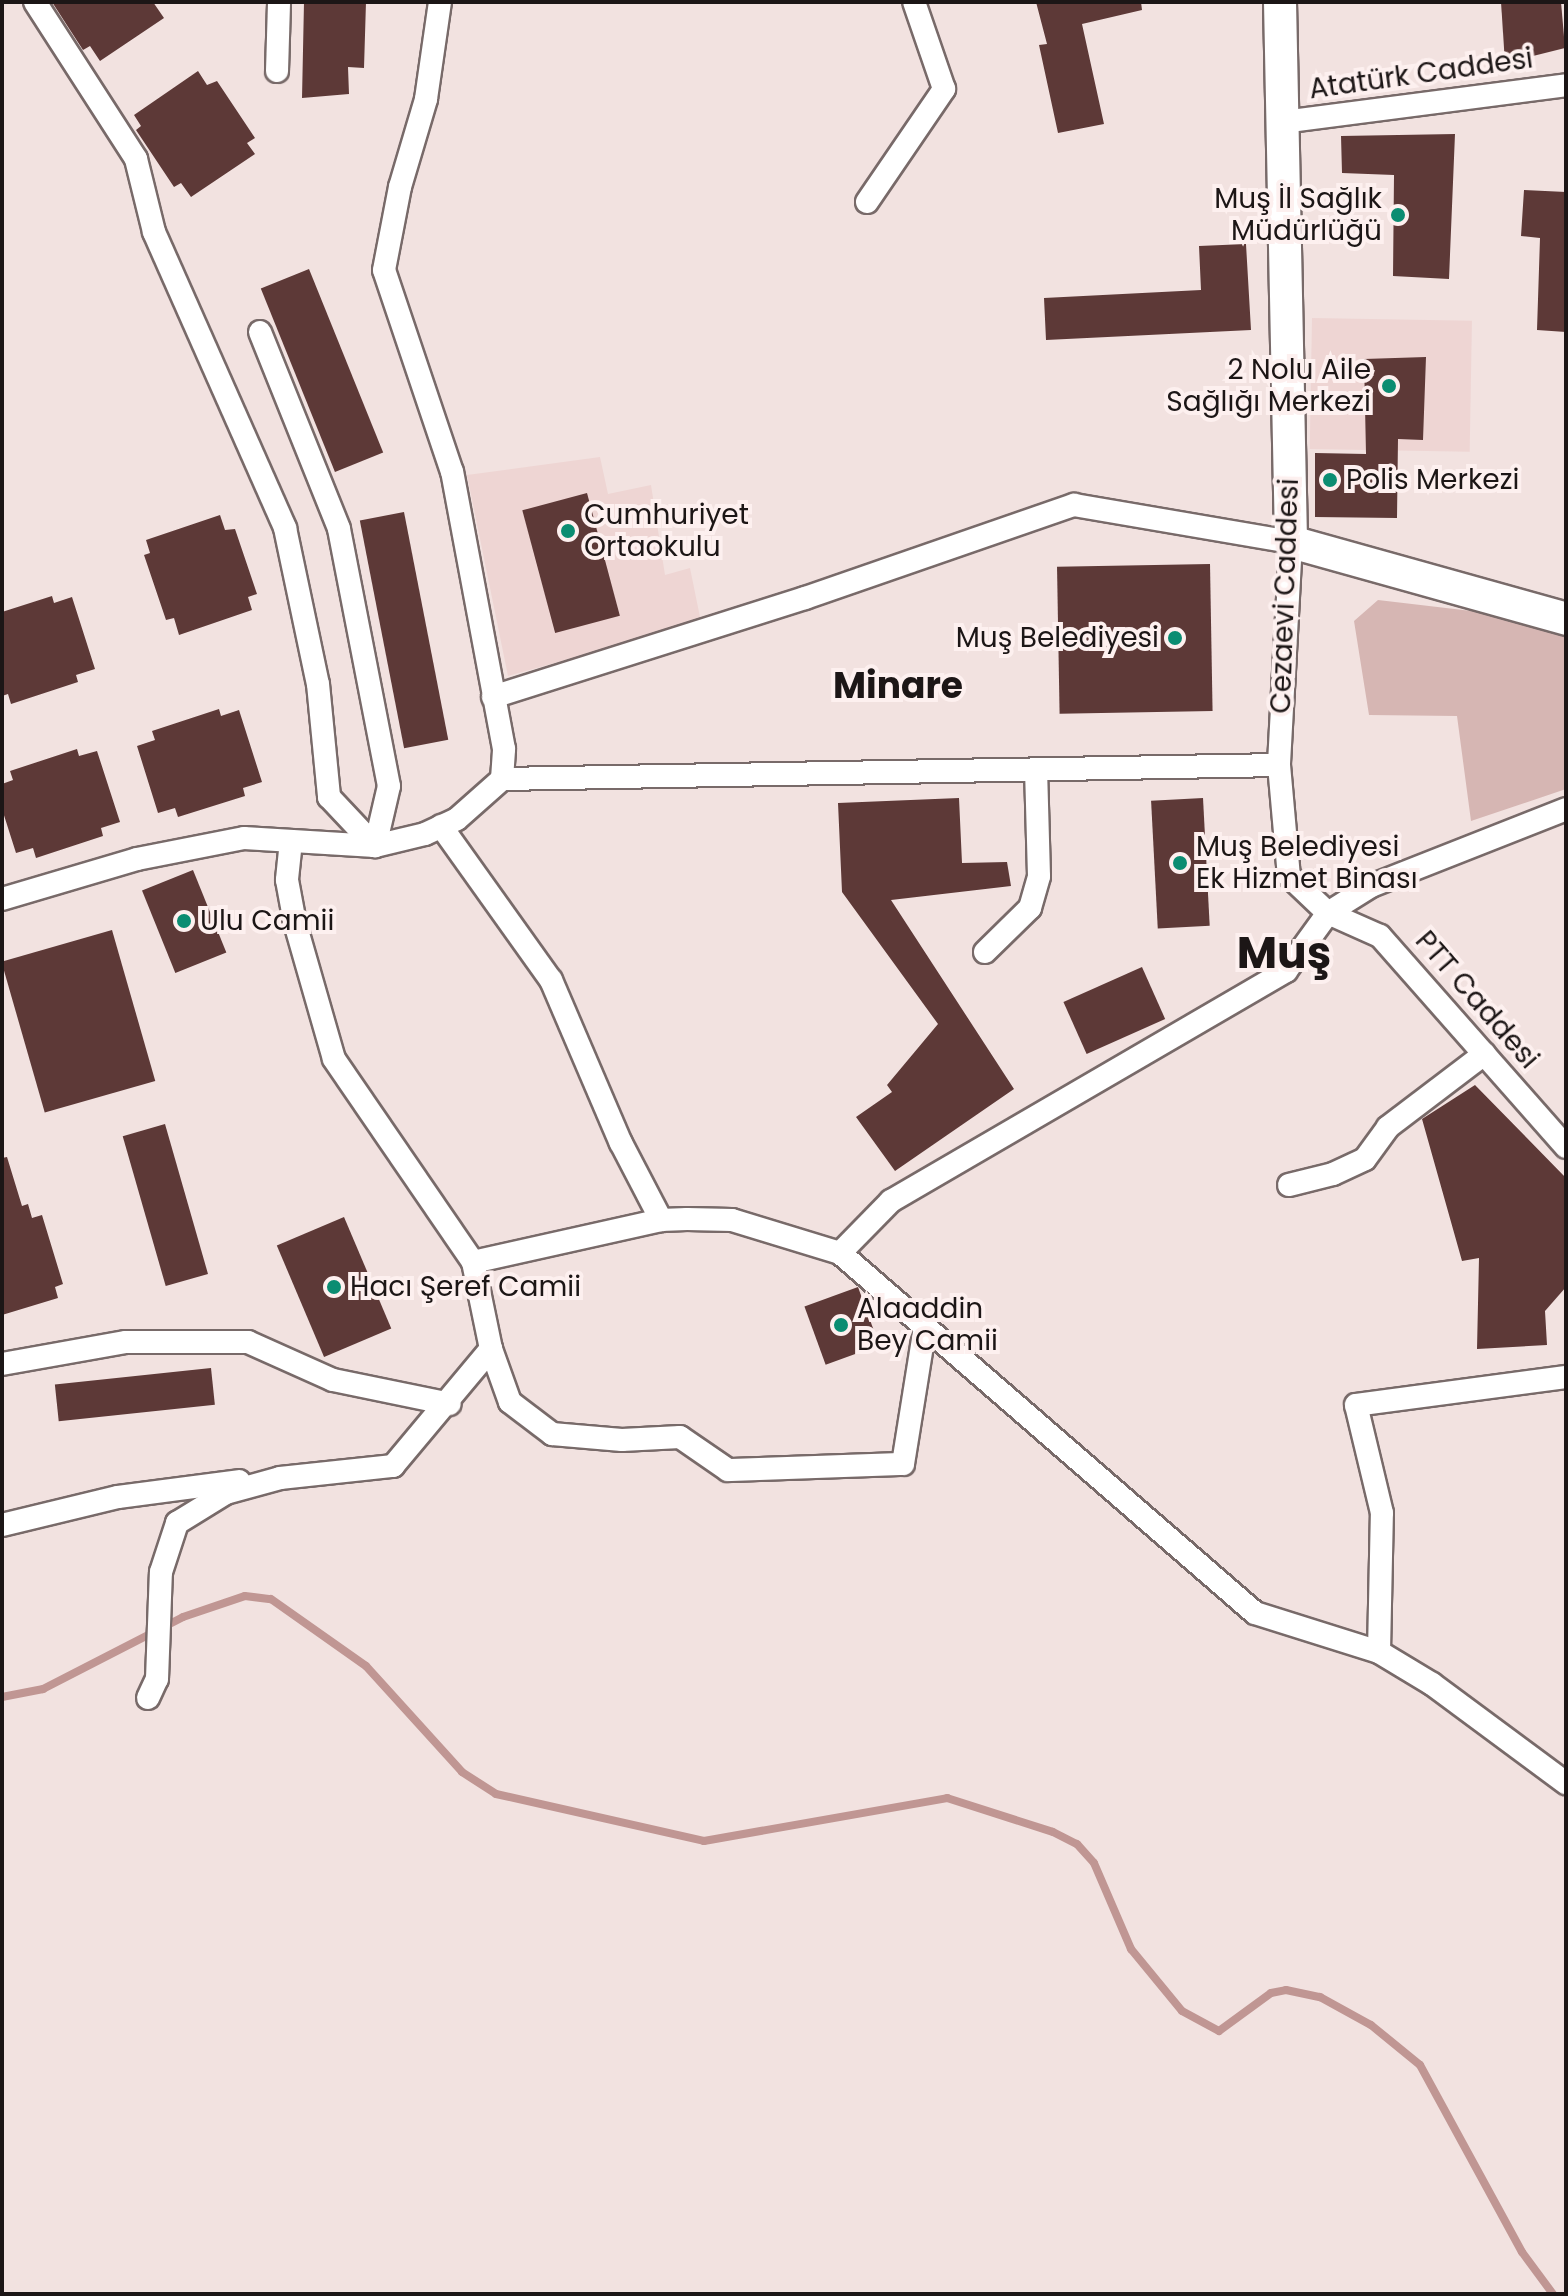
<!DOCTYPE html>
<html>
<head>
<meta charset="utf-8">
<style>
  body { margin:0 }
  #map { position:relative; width:1568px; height:2296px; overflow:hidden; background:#f2e2e0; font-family:Poppins,sans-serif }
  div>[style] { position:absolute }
  .built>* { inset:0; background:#eed5d3; transform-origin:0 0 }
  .green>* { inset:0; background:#d6b6b3 }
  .stream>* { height:8px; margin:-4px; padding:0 4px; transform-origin:4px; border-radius:4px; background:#c09693 }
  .building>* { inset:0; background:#5d3937; transform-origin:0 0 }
  .roads { filter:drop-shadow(2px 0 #786a69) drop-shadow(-2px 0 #786a69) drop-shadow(0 2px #786a69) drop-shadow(0 -2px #786a69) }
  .street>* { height:22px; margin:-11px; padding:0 11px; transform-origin:11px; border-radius:11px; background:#fff }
  .secondary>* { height:32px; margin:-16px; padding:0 16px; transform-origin:16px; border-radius:16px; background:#fff }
  .dots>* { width:22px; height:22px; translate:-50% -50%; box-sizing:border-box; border:4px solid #fdf0ef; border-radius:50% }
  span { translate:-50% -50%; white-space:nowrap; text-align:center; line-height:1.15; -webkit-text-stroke:8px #fdf0ef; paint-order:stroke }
  .street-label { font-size:28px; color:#1c1616 }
  .poi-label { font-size:28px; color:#1c1616 }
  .right { translate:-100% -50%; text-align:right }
  .left { translate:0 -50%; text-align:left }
  .district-label { font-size:36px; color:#1c1616; font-weight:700 }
  .town-label { font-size:44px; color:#1c1616; font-weight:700 }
  .frame { position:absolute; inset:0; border:4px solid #1c1616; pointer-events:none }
</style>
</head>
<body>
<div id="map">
  <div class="built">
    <i style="left:1312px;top:318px;width:160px;height:131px;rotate:1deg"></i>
    <i style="clip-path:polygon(600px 457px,608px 494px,651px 485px,665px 575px,690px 568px,701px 622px,508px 676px,467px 475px)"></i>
  </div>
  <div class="green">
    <i style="clip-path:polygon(1378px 600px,1480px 612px,1566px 636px,1566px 789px,1471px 821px,1457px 716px,1369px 715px,1354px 621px)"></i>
  </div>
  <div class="stream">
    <i style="left:2px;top:1697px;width:42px;rotate:-11deg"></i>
    <i style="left:43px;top:1689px;width:157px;rotate:-27.2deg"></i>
    <i style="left:183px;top:1617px;width:65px;rotate:-18.7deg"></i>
    <i style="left:245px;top:1596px;width:26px;rotate:7deg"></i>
    <i style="left:271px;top:1599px;width:116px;rotate:35.2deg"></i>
    <i style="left:366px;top:1666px;width:143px;rotate:47.8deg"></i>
    <i style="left:462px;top:1772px;width:40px;rotate:32.9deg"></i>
    <i style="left:496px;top:1794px;width:213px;rotate:12.7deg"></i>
    <i style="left:704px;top:1841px;width:247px;rotate:-10deg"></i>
    <i style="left:947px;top:1798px;width:111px;rotate:17.8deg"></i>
    <i style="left:1053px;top:1832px;width:27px;rotate:27deg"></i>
    <i style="left:1077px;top:1844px;width:25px;rotate:48deg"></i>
    <i style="left:1094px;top:1863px;width:94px;rotate:66.7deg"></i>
    <i style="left:1131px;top:1949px;width:80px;rotate:50.6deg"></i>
    <i style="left:1182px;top:2011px;width:42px;rotate:28.4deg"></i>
    <i style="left:1219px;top:2031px;width:64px;rotate:-36.2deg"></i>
    <i style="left:1271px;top:1993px;width:15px;rotate:-11deg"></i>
    <i style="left:1286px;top:1990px;width:35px;rotate:12deg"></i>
    <i style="left:1320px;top:1997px;width:58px;rotate:28.8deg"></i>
    <i style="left:1371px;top:2025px;width:63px;rotate:39.2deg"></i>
    <i style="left:1420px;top:2065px;width:213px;rotate:61.4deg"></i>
    <i style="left:1522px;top:2252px;width:52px;rotate:53.6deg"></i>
  </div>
  <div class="building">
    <i style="clip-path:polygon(52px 2px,153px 2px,164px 18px,100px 61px,90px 46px,83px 50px)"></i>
    <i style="clip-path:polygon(304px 2px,366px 2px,364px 68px,348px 67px,349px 94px,302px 98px)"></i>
    <i style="clip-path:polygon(1036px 2px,1141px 2px,1142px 10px,1082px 24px,1104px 124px,1058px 133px,1039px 45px,1047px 44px)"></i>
    <i style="clip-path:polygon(1501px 2px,1561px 2px,1565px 48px,1505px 63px)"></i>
    <i style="clip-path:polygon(198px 71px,207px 85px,217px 81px,255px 138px,247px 143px,255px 154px,191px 197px,181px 183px,174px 187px,136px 130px,141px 126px,134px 115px)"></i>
    <i style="clip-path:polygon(1455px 134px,1449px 279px,1393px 276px,1394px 175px,1342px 173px,1341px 136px)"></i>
    <i style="clip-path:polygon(1524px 190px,1566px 192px,1566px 332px,1537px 330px,1540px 238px,1521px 236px)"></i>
    <i style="clip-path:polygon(1246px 244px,1251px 330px,1046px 340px,1044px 298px,1201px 290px,1199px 246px)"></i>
    <i style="left:309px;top:269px;width:198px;height:52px;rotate:68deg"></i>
    <i style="clip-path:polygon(1426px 357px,1423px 440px,1398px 439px,1397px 518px,1315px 517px,1315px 453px,1366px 454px,1364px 359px)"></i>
    <i style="left:587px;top:493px;width:127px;height:67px;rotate:75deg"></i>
    <i style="left:404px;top:512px;width:232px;height:45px;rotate:79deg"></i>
    <i style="clip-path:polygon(220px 515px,225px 530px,235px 529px,257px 594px,248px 597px,252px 610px,179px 635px,174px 618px,166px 620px,144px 555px,150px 553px,146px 540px)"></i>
    <i style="left:1210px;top:564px;width:147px;height:153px;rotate:89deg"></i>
    <i style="clip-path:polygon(52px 596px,54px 603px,72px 597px,95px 669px,76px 675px,78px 682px,11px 704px,8px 694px,2px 696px,2px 612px)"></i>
    <i style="clip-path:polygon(219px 709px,221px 716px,239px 710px,262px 782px,243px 788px,245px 796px,178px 817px,175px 808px,158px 813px,137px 746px,155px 740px,152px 731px)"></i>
    <i style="clip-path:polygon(77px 749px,79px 756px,97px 751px,120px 822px,101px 828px,103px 836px,36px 858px,33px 848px,16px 853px,2px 809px,2px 784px,13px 780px,10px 771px)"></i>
    <i style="clip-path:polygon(959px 798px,962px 863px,1007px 862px,1011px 886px,891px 900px,1014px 1089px,895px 1171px,856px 1117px,892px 1092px,887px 1085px,938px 1024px,842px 892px,838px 803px)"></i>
    <i style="left:1203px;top:798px;width:128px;height:52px;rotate:87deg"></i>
    <i style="left:193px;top:870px;width:89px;height:55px;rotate:68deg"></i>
    <i style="left:112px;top:930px;width:157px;height:115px;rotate:74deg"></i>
    <i style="left:1142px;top:967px;width:57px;height:86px;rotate:66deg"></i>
    <i style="clip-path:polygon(1475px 1085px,1566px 1178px,1566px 1287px,1545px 1311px,1547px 1345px,1477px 1349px,1479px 1258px,1462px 1261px,1422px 1119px)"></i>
    <i style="left:165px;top:1124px;width:156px;height:44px;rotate:74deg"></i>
    <i style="clip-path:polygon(7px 1157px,22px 1206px,28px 1204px,32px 1218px,42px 1215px,63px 1284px,55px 1287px,58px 1298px,2px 1315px,2px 1158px)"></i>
    <i style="left:344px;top:1217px;width:121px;height:73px;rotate:67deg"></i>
    <i style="left:858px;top:1287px;width:62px;height:57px;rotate:70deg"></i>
    <i style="left:211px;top:1368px;width:37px;height:157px;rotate:84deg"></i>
  </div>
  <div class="roads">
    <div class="street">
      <i style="left:35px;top:2px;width:187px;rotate:57.2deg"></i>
      <i style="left:136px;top:159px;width:75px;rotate:76.1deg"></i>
      <i style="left:154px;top:232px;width:324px;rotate:66.1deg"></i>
      <i style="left:285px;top:528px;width:159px;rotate:78.1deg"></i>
      <i style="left:318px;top:684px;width:114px;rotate:84.4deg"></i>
      <i style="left:329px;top:797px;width:67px;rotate:46.8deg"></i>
      <i style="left:277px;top:71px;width:69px;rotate:-88.3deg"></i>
      <i style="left:1283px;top:122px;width:285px;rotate:-7.4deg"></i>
      <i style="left:867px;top:202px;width:137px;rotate:-55.7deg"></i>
      <i style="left:944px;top:89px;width:92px;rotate:-109deg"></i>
      <i style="left:260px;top:332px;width:212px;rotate:68.1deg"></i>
      <i style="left:339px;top:529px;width:262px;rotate:79deg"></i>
      <i style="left:389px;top:786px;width:62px;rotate:103.1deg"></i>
      <i style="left:493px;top:697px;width:327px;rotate:-17.6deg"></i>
      <i style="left:805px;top:598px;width:285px;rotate:-19.1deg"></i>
      <i style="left:1074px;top:505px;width:220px;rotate:9.7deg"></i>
      <i style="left:1291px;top:542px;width:223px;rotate:93.1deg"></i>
      <i style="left:1279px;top:765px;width:111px;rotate:84.9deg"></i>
      <i style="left:1289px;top:876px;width:54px;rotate:43.5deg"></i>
      <i style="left:1328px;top:913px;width:51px;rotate:-32.1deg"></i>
      <i style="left:1371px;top:886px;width:210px;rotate:-21.5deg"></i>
      <i style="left:502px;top:779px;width:777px;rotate:-1.03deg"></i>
      <i style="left:441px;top:826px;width:189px;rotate:54.5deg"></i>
      <i style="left:551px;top:980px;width:177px;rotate:66.8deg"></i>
      <i style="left:621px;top:1143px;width:87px;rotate:62.5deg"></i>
      <i style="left:291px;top:841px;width:39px;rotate:96deg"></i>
      <i style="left:287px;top:880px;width:44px;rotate:79.5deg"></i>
      <i style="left:295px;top:923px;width:141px;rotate:74deg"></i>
      <i style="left:334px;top:1059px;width:246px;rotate:55.6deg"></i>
      <i style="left:473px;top:1262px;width:193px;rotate:-12.6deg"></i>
      <i style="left:661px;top:1220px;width:26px;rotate:-2deg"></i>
      <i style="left:687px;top:1219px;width:45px;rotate:1.3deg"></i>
      <i style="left:732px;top:1220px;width:113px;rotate:17deg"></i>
      <i style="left:840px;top:1253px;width:549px;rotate:40.94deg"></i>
      <i style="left:1255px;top:1613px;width:130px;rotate:17.5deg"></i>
      <i style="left:1379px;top:1652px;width:62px;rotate:31.1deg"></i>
      <i style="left:1432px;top:1684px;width:167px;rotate:36.5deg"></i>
      <i style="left:2px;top:899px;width:141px;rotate:-16.5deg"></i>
      <i style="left:137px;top:859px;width:109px;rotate:-11.1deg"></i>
      <i style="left:244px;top:838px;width:131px;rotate:3.5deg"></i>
      <i style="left:375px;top:846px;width:51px;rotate:-13.5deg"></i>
      <i style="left:425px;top:834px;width:35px;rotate:-25deg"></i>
      <i style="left:457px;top:819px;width:60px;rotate:-41.6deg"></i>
      <i style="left:502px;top:779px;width:30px;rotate:-86deg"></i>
      <i style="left:504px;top:749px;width:282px;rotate:-100.6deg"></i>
      <i style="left:452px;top:472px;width:213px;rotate:-108.6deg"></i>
      <i style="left:384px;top:270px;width:85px;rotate:-79.1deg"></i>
      <i style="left:400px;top:187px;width:92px;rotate:-73.5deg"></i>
      <i style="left:426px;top:99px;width:98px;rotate:-81.8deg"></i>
      <i style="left:985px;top:952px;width:63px;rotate:-44.4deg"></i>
      <i style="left:1030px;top:908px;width:33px;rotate:-74deg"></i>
      <i style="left:1039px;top:876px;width:106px;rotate:-91.6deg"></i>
      <i style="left:1289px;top:1185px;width:45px;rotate:-14deg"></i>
      <i style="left:1333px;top:1174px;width:35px;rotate:-25deg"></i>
      <i style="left:1365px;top:1159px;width:39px;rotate:-54deg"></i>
      <i style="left:1388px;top:1127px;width:121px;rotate:-37.2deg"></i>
      <i style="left:840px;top:1253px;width:73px;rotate:-45.6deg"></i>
      <i style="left:891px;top:1201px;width:457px;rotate:-30.2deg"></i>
      <i style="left:1286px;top:971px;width:72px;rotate:-54.1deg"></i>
      <i style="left:1328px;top:913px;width:57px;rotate:23.9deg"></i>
      <i style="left:1380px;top:936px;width:281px;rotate:48.6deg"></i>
      <i style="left:491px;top:1349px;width:56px;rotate:70.3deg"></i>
      <i style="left:510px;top:1402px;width:53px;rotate:37.3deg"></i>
      <i style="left:552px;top:1434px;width:70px;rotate:4.9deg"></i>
      <i style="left:622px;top:1440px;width:58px;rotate:-3deg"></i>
      <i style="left:680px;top:1437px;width:58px;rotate:34.5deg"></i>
      <i style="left:728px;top:1470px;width:175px;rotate:-2deg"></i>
      <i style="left:903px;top:1464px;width:140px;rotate:-80.9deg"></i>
      <i style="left:2px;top:1364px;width:126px;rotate:-10.1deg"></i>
      <i style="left:126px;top:1342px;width:122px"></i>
      <i style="left:248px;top:1342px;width:93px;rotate:24.1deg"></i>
      <i style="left:333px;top:1380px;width:119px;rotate:11.6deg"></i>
      <i style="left:2px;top:1525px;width:119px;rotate:-13.6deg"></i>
      <i style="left:118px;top:1497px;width:122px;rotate:-7.5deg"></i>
      <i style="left:1379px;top:1652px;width:139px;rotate:-88.8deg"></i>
      <i style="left:1382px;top:1513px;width:111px;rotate:-103.5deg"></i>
      <i style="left:1356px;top:1405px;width:212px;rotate:-7.6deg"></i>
      <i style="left:148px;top:1698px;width:21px;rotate:-65deg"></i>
      <i style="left:157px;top:1679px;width:107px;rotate:-87.9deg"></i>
      <i style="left:161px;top:1572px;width:52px;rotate:-71.9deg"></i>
      <i style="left:177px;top:1523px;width:57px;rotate:-31.5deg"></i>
      <i style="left:226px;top:1493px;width:56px;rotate:-15.5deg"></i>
      <i style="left:280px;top:1478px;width:114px;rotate:-6.1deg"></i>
      <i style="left:393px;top:1466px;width:153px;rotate:-50.1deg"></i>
      <i style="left:491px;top:1349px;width:89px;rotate:-101.7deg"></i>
    </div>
    <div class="secondary">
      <i style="left:1280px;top:2px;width:540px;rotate:88.83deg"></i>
      <i style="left:1291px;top:542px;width:286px;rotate:15.6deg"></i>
    </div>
  </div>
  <div class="dots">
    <i style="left:1398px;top:215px;background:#0b8d72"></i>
    <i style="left:1389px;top:386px;background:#0b8d72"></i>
    <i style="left:1330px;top:480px;background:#0b8d72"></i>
    <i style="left:568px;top:531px;background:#0b8d72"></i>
    <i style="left:1175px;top:638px;background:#0b8d72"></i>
    <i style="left:1180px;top:863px;background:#0b8d72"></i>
    <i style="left:184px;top:921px;background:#0b8d72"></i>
    <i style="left:334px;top:1287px;background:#0b8d72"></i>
    <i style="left:841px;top:1325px;background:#0b8d72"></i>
  </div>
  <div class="street-label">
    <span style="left:1421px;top:74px;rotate:-8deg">Atatürk Caddesi</span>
    <span style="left:1285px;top:596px;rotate:-88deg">Cezaevi Caddesi</span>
    <span style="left:1477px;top:1000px;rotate:49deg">PTT Caddesi</span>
  </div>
  <div class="poi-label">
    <span class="right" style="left:1382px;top:215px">Muş İl Sağlık<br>Müdürlüğü</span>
    <span class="right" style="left:1371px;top:386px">2 Nolu Aile<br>Sağlığı Merkezi</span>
    <span class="left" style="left:1346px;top:480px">Polis Merkezi</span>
    <span class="left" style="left:584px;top:531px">Cumhuriyet<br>Ortaokulu</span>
    <span class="right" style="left:1159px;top:638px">Muş Belediyesi</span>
    <span class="left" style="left:1196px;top:863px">Muş Belediyesi<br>Ek Hizmet Binası</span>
    <span class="left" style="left:200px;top:921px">Ulu Camii</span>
    <span class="left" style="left:350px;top:1287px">Hacı Şeref Camii</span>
    <span class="left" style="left:857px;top:1325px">Alaaddin<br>Bey Camii</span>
  </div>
  <div class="district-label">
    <span style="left:898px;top:686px">Minare</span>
  </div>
  <div class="town-label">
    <span style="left:1284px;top:953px">Muş</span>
  </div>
  <div class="frame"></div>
</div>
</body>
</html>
